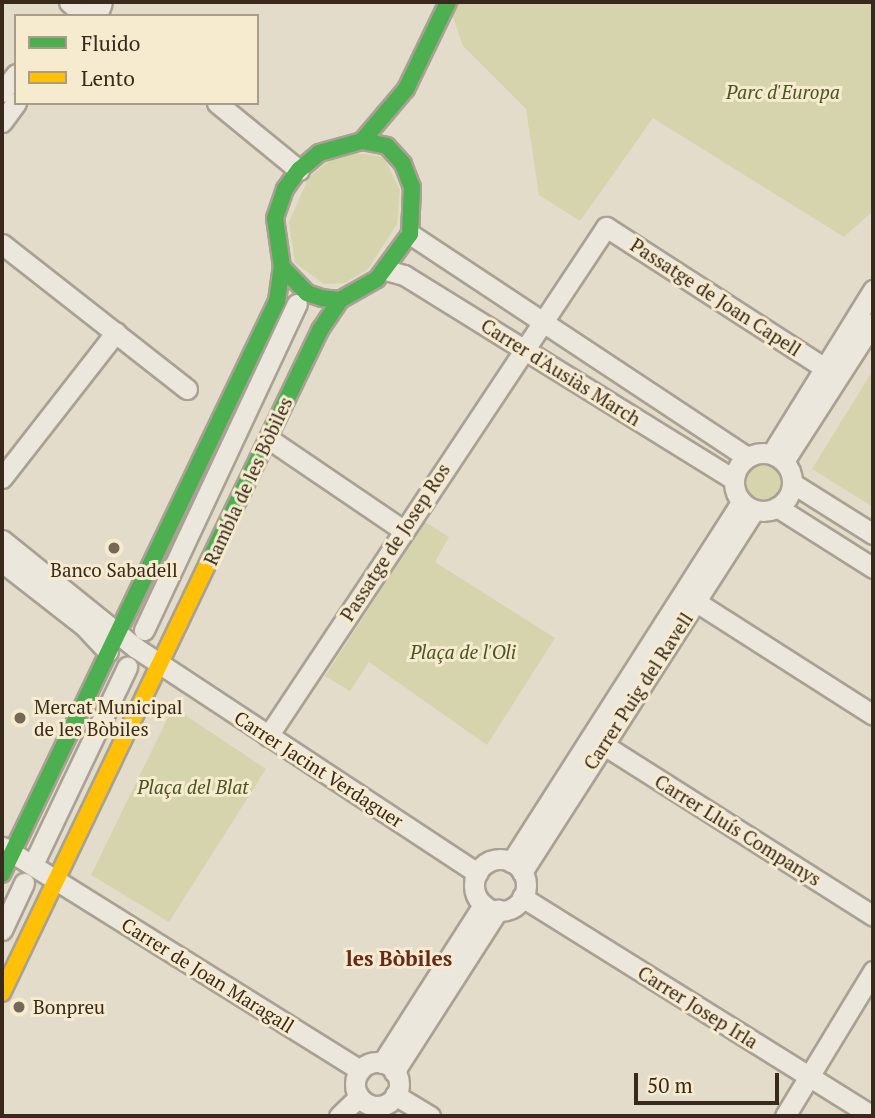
<!DOCTYPE html>
<html>
<head>
<meta charset="utf-8">
<style>
  body { margin:0 }
  #map { position:relative; width:875px; height:1118px; overflow:hidden; background:#e4dcca; font-family:"PT Serif",serif }
  div>[style] { position:absolute }
  .green>* { inset:0; background:#d5d4ac }
  .round { border-radius:50% }
  .roads { filter:drop-shadow(2px 0 #a9a194) drop-shadow(-2px 0 #a9a194) drop-shadow(0 2px #a9a194) drop-shadow(0 -2px #a9a194) }
  .street>* { height:19px; margin:-9.5px; padding:0 9.5px; transform-origin:9.5px; border-radius:9.5px; background:#ece7dd }
  .street>.ring { margin:-9.5px; padding:0; box-sizing:content-box; background:none; border:19px solid #ece7dd; border-radius:50% }
  .fast>* { height:16px; margin:-8px; padding:0 8px; transform-origin:8px; border-radius:8px; background:#4caf50 }
  .slow>* { height:16px; margin:-8px; padding:0 8px; transform-origin:8px; border-radius:8px; background:#ffc107 }
  .dots>* { width:19px; height:19px; translate:-50% -50%; box-sizing:border-box; border:4px solid #f6eacf; border-radius:50% }
  span { translate:-50% -50%; white-space:nowrap; text-align:center; line-height:1.15; -webkit-text-stroke:6px #f6eacf; paint-order:stroke }
  .park-label { font-size:19px; color:#495522; font-style:italic }
  .street-label { font-size:19px; color:#38291c }
  .poi-label { font-size:19px; color:#38291c }
  .left { translate:0 -50%; text-align:left }
  .neighbourhood-label { font-size:21px; color:#66281a; font-weight:700 }
  .frame { position:absolute; inset:0; border:4px solid #38291c; pointer-events:none }
  .legend { position:absolute; left:14px; top:14px; width:245px; height:91px; box-sizing:border-box; background:#f6eacf; border:2px solid #aa9d87; margin:0; padding:9px 12px; list-style:none; font-size:21px; color:#38291c }
  .legend li { display:flex; align-items:center; gap:14px; height:35px }
  .legend b { width:35px; border:2px solid #aa9d87 }
  .scale { position:absolute; left:634px; top:1073px; width:145px; height:32px; box-sizing:border-box; border:4px solid #38291c; border-top:0; padding-left:9px; font-size:21px; line-height:24px; white-space:nowrap; color:#38291c; -webkit-text-stroke:5px #f6eacf; paint-order:stroke }
</style>
</head>
<body>
<div id="map">
  <div class="green">
    <i style="clip-path:polygon(448px 2px,873px 2px,873px 211px,844px 237px,653px 118px,580px 221px,539px 195px,526px 109px,463px 46px)"></i>
    <i style="clip-path:polygon(342px 151px,384px 157px,400px 190px,397px 224px,368px 269px,345px 283px,324px 284px,295px 263px,289px 222px,309px 177px)"></i>
    <i style="clip-path:polygon(873px 370px,873px 507px,812px 469px)"></i>
    <i class="round" style="left:743px;top:463px;width:40px;height:40px"></i>
    <i style="clip-path:polygon(425px 522px,449px 537px,435px 562px,555px 638px,487px 745px,369px 662px,350px 691px,325px 676px)"></i>
    <i style="clip-path:polygon(173px 707px,266px 769px,169px 922px,91px 875px)"></i>
  </div>
  <div class="roads">
    <div class="street">
      <i style="left:69px;top:2px;width:20px;rotate:41deg"></i>
      <i style="left:84px;top:15px;width:17px;rotate:-24deg"></i>
      <i style="left:100px;top:8px;width:6px;rotate:-72deg"></i>
      <i style="left:2px;top:92px;width:23px;rotate:-52deg"></i>
      <i style="left:217px;top:103px;width:106px;rotate:39.3deg"></i>
      <i style="left:2px;top:122px;width:24px;rotate:-54deg"></i>
      <i style="left:410px;top:234px;width:404px;rotate:33.5deg"></i>
      <i style="left:2px;top:244px;width:235px;rotate:38.1deg"></i>
      <i style="left:386px;top:270px;width:19px;rotate:16deg"></i>
      <i style="left:404px;top:275px;width:387px;rotate:31.8deg"></i>
      <i style="left:269px;top:439px;width:162px;rotate:34.2deg"></i>
      <i class="ring" style="left:734px;top:453px;width:39px;height:39px"></i>
      <i style="left:772px;top:453px;width:192px;rotate:-58.2deg"></i>
      <i style="left:784px;top:461px;width:164px;rotate:-57.2deg"></i>
      <i style="left:2px;top:478px;width:185px;rotate:-52deg"></i>
      <i style="left:792px;top:483px;width:96px;rotate:32.2deg"></i>
      <i style="left:777px;top:507px;width:114px;rotate:32.4deg"></i>
      <i style="left:2px;top:540px;width:172px;rotate:38.9deg"></i>
      <i style="left:136px;top:648px;width:409px;rotate:33.4deg"></i>
      <i style="left:2px;top:562px;width:104px;rotate:38deg"></i>
      <i style="left:84px;top:626px;width:35px;rotate:47deg"></i>
      <i style="left:695px;top:601px;width:211px;rotate:32.6deg"></i>
      <i style="left:144px;top:630px;width:360px;rotate:-64.9deg"></i>
      <i style="left:268px;top:736px;width:611px;rotate:-56.41deg"></i>
      <i style="left:606px;top:227px;width:260px;rotate:32.8deg"></i>
      <i style="left:604px;top:745px;width:319px;rotate:32.4deg"></i>
      <i style="left:3px;top:847px;width:421px;rotate:32deg"></i>
      <i style="left:36px;top:858px;width:212px;rotate:-64.5deg"></i>
      <i class="ring" style="left:474px;top:859px;width:33px;height:33px"></i>
      <i style="left:511px;top:862px;width:427px;rotate:-57.4deg"></i>
      <i style="left:522px;top:872px;width:430px;rotate:-57.3deg"></i>
      <i style="left:522px;top:897px;width:414px;rotate:32deg"></i>
      <i style="left:2px;top:930px;width:52px;rotate:-64.9deg"></i>
      <i class="ring" style="left:355px;top:1062px;width:25px;height:25px"></i>
      <i style="left:382px;top:1063px;width:188px;rotate:-57.4deg"></i>
      <i style="left:394px;top:1072px;width:193px;rotate:-57.3deg"></i>
      <i style="left:395px;top:1095px;width:41px;rotate:31deg"></i>
      <i style="left:339px;top:1116px;width:28px;rotate:-44deg"></i>
      <i style="left:785px;top:1116px;width:170px;rotate:-58.7deg"></i>
    </div>
    <div class="fast">
      <i style="left:362px;top:141px;width:25px;rotate:11deg"></i>
      <i style="left:387px;top:146px;width:24px;rotate:48deg"></i>
      <i style="left:403px;top:164px;width:25px;rotate:69deg"></i>
      <i style="left:412px;top:187px;width:47px;rotate:92.4deg"></i>
      <i style="left:410px;top:234px;width:56px;rotate:126.3deg"></i>
      <i style="left:377px;top:279px;width:43px;rotate:150.4deg"></i>
      <i style="left:340px;top:300px;width:18px;rotate:-174deg"></i>
      <i style="left:322px;top:298px;width:16px;rotate:-162deg"></i>
      <i style="left:307px;top:293px;width:36px;rotate:-134deg"></i>
      <i style="left:282px;top:267px;width:49px;rotate:-98.1deg"></i>
      <i style="left:275px;top:218px;width:31px;rotate:-71deg"></i>
      <i style="left:285px;top:189px;width:24px;rotate:-54deg"></i>
      <i style="left:299px;top:170px;width:26px;rotate:-40deg"></i>
      <i style="left:319px;top:153px;width:45px;rotate:-15.6deg"></i>
      <i style="left:362px;top:141px;width:68px;rotate:-49.8deg"></i>
      <i style="left:406px;top:89px;width:97px;rotate:-64.2deg"></i>
      <i style="left:207px;top:565px;width:261px;rotate:-64.3deg"></i>
      <i style="left:320px;top:330px;width:36px;rotate:-56deg"></i>
      <i style="left:2px;top:874px;width:636px;rotate:-64.36deg"></i>
      <i style="left:277px;top:301px;width:34px;rotate:-82deg"></i>
    </div>
    <div class="slow">
      <i style="left:2px;top:993px;width:475px;rotate:-64.4deg"></i>
    </div>
  </div>
  <div class="dots">
    <i style="left:114px;top:548px;background:#746859"></i>
    <i style="left:20px;top:718px;background:#746859"></i>
    <i style="left:19px;top:1007px;background:#746859"></i>
  </div>
  <div class="park-label">
    <span style="left:783px;top:92px">Parc d'Europa</span>
    <span style="left:463px;top:652px">Plaça de l'Oli</span>
    <span style="left:193px;top:787px">Plaça del Blat</span>
  </div>
  <div class="street-label">
    <span style="left:716px;top:297px;rotate:33deg">Passatge de Joan Capell</span>
    <span style="left:561px;top:372px;rotate:32deg">Carrer d'Ausiàs March</span>
    <span style="left:248px;top:481px;rotate:-65deg">Rambla de les Bòbiles</span>
    <span style="left:395px;top:542px;rotate:-57deg">Passatge de Josep Ros</span>
    <span style="left:638px;top:691px;rotate:-57deg">Carrer Puig del Ravell</span>
    <span style="left:319px;top:769px;rotate:33deg">Carrer Jacint Verdaguer</span>
    <span style="left:738px;top:830px;rotate:32deg">Carrer Lluís Companys</span>
    <span style="left:208px;top:975px;rotate:32deg">Carrer de Joan Maragall</span>
    <span style="left:698px;top:1007px;rotate:32deg">Carrer Josep Irla</span>
  </div>
  <div class="poi-label">
    <span style="left:114px;top:570px">Banco Sabadell</span>
    <span class="left" style="left:34px;top:718px">Mercat Municipal<br>de les Bòbiles</span>
    <span class="left" style="left:33px;top:1007px">Bonpreu</span>
  </div>
  <div class="neighbourhood-label">
    <span style="left:399px;top:958px">les Bòbiles</span>
  </div>
  <div class="frame"></div>
  <ul class="legend">
  <li><b style="height:9px;background:#4caf50"></b>Fluido</li>
  <li><b style="height:9px;background:#ffc107"></b>Lento</li>
  </ul>
  <div class="scale">50 m</div>
</div>
</body>
</html>
